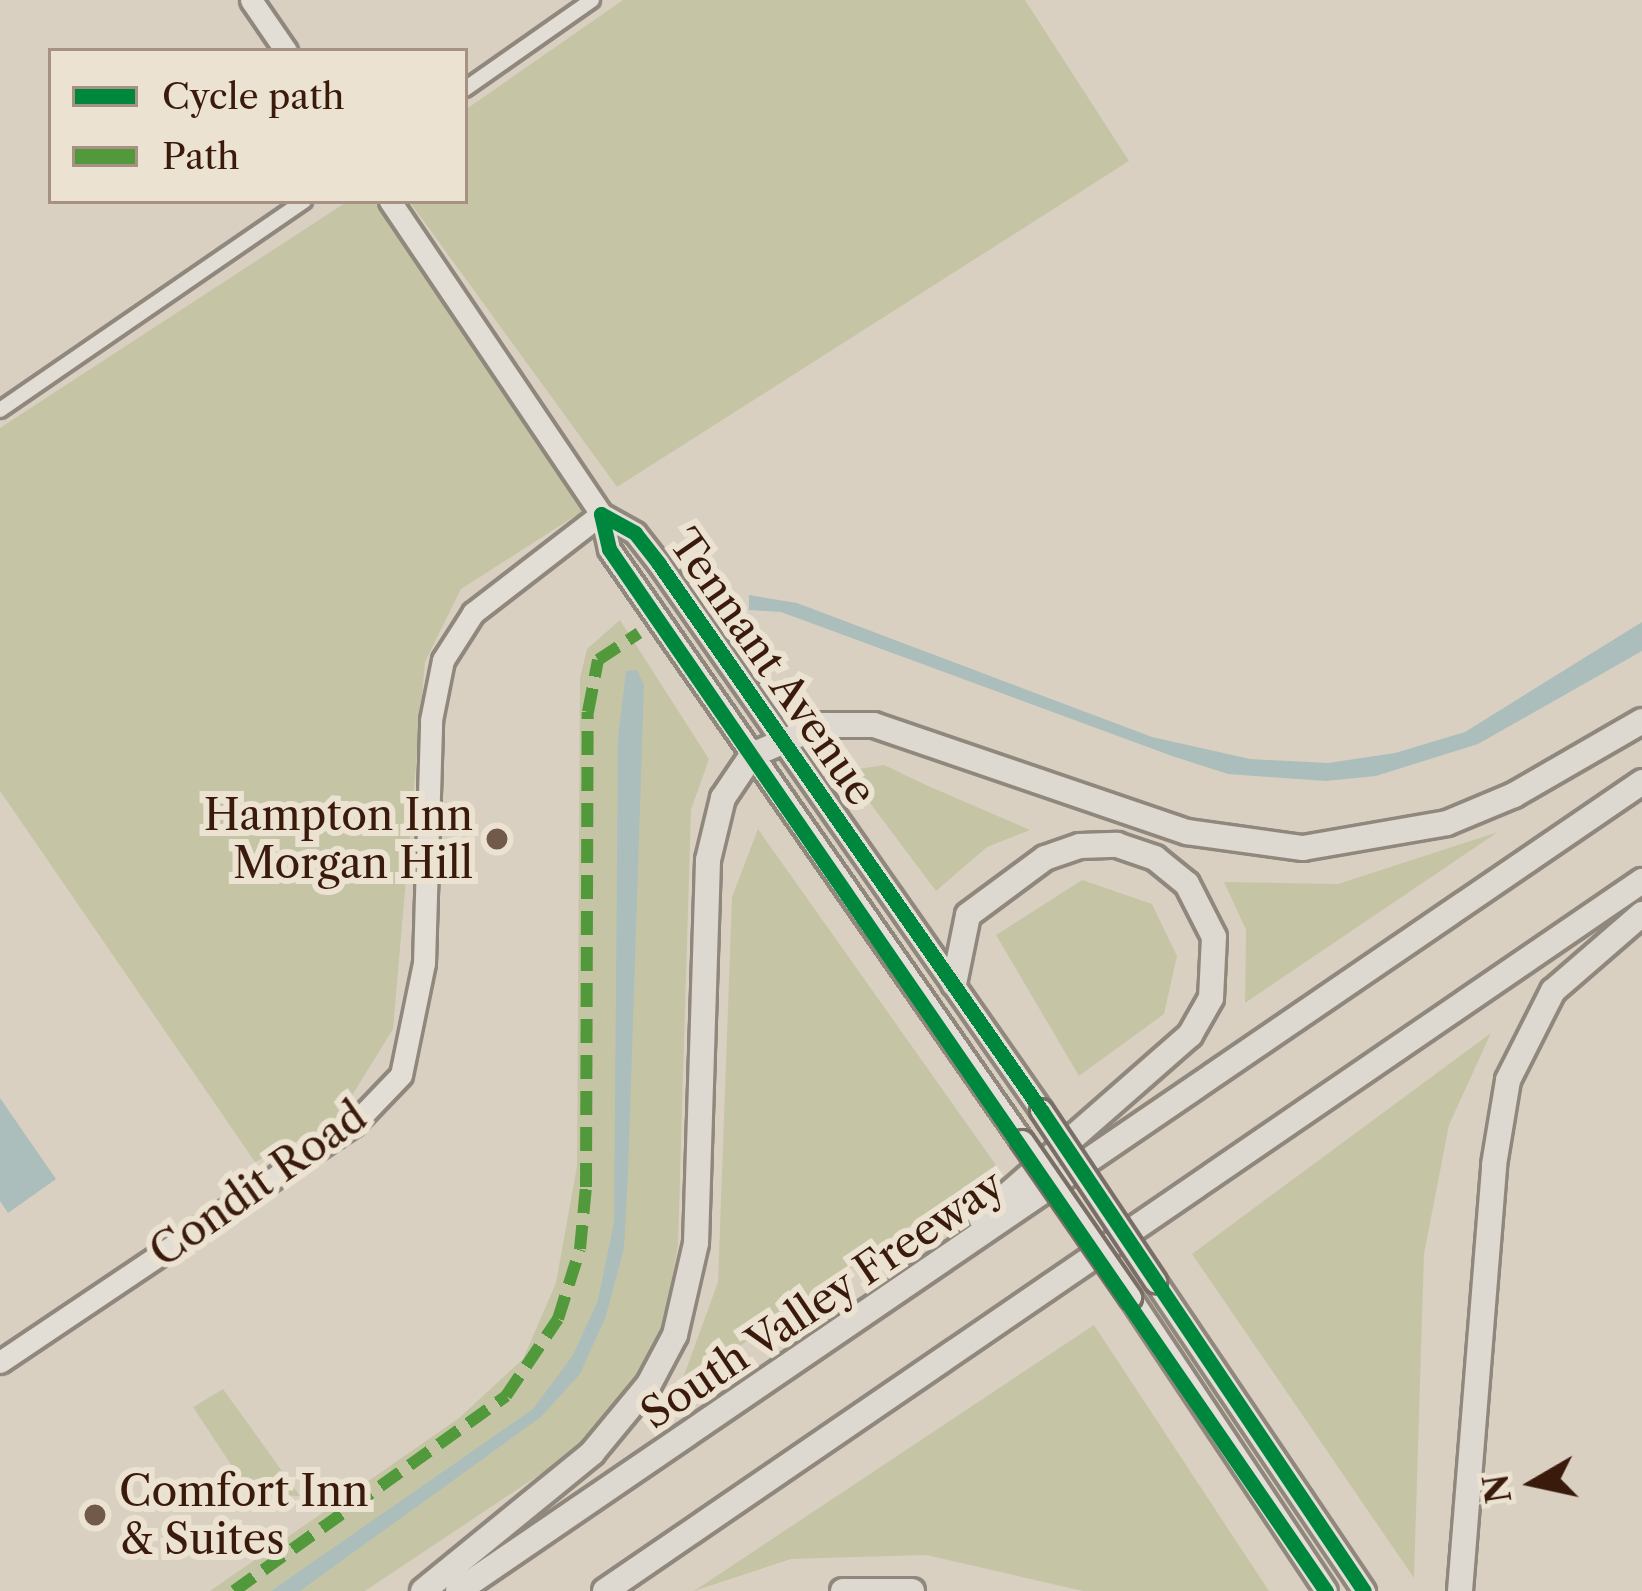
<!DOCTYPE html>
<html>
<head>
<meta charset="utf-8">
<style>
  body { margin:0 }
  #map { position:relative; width:1642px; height:1591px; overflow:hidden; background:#d9d0c2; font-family:"Libre Caslon Text",serif }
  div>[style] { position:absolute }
  .green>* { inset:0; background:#c5c5a6 }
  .water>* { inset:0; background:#acbebc }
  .roads { filter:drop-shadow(3px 0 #90877d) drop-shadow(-3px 0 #90877d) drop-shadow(0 3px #90877d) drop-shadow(0 -3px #90877d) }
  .street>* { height:14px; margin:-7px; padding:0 7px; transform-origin:7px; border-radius:7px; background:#e2ded6 }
  .secondary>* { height:21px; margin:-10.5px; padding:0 10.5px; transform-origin:10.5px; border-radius:10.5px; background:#e2ded6 }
  .highway>* { height:24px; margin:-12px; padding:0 12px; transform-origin:12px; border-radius:12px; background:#ddd8d0 }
  .bridges { filter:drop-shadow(3px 0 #796f66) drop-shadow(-3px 0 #796f66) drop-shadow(0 3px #796f66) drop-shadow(0 -3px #796f66) }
  .secondary-bridge>* { height:21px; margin:-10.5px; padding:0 10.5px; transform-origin:10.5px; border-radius:10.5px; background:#e2ded6 }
  .quiet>* { height:12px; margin-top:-6px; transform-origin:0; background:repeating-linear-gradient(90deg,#52993b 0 24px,transparent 0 36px) }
  .cycleway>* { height:15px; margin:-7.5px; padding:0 7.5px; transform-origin:7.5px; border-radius:7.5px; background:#00873e }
  .dots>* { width:33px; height:33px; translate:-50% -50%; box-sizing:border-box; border:6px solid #ece2d2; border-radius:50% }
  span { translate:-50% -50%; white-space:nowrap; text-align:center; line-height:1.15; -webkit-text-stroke:12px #ece2d2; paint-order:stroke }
  .street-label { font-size:42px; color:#3a1a0b }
  .poi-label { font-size:42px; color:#3a1a0b }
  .right { translate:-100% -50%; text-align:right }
  .left { translate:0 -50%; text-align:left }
  .legend { position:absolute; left:48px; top:48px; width:420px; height:156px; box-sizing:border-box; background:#ece2d2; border:3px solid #a59282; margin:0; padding:15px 21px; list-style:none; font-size:36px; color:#3a1a0b }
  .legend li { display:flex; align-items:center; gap:24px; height:60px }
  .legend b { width:60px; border:3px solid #a59282 }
  .north { position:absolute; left:1474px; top:1423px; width:120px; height:120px; -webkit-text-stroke:9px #ece2d2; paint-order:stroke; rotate:261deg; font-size:33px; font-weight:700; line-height:48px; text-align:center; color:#3a1a0b }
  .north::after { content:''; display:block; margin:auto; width:42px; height:54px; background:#3a1a0b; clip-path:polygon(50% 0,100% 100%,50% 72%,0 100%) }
</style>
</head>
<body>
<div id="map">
  <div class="green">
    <i style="clip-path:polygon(623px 0,1025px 0,1129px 161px,617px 487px,409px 201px,465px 201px,465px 110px)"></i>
    <i style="clip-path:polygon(348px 201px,375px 201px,586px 509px,461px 589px,425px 662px,393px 1029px,335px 1123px,255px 1162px,0 791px,0 428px)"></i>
    <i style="clip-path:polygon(620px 620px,709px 759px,691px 810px,678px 1246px,664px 1322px,628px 1393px,572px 1453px,365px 1591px,210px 1591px,459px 1418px,523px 1359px,556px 1283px,577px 1166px,580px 678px,587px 649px)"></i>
    <i style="clip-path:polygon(884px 765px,926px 785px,1030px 830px,987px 847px,936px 891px,846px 771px)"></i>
    <i style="clip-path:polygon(758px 829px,996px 1165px,679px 1389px,718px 1282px,732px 897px)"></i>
    <i style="clip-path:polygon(1498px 832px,1245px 1003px,1246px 930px,1224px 882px,1338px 884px)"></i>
    <i style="clip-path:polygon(1082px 880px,1152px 904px,1177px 956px,1164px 1014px,1079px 1076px,996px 935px)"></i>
    <i style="clip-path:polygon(1491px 1033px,1449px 1125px,1424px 1254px,1414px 1578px,1192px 1254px)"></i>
    <i style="clip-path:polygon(1094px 1325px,1269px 1591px,1083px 1591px,926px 1555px,791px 1559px,694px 1591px)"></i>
    <i style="clip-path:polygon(223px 1389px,300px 1496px,262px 1495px,239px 1477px,193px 1407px)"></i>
  </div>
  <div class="water">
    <i style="clip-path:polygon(749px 595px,797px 603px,1152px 737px,1250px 759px,1328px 763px,1395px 753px,1465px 732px,1642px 622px,1642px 651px,1478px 744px,1376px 776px,1326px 781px,1228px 774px,1172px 756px,781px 612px,749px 610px)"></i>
    <i style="clip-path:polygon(637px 670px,644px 685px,628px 1175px,624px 1248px,606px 1316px,580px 1374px,541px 1417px,300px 1591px,271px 1591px,533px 1409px,573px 1355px,598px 1300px,614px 1222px,618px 737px,626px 671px)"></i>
    <i style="clip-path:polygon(0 1098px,56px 1179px,8px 1213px,0 1201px)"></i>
  </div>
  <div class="roads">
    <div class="street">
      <i style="left:465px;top:89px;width:155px;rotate:-35deg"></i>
      <i style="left:0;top:410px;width:369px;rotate:-34.5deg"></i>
    </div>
    <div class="secondary">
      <i style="left:251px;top:0;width:62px;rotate:55.5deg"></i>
      <i style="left:390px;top:201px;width:377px;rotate:56deg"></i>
      <i style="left:601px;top:514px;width:36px;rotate:77deg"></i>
      <i style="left:609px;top:549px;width:722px;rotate:55.1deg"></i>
      <i style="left:601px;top:514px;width:39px;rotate:29deg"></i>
      <i style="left:635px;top:533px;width:39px;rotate:52deg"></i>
      <i style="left:659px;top:564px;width:666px;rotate:55.02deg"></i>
      <i style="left:1155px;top:1281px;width:374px;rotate:56deg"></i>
      <i style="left:1130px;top:1297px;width:353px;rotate:56.3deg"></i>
      <i style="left:0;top:1362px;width:425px;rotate:-33.9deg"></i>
      <i style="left:353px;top:1125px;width:69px;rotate:-46.2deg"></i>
      <i style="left:401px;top:1075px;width:114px;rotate:-78.4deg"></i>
      <i style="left:424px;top:963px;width:243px;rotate:-88.3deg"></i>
      <i style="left:431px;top:720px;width:61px;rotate:-78.7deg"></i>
      <i style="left:443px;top:660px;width:56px;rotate:-57.4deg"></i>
      <i style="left:473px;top:613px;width:162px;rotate:-37.7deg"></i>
    </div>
    <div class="highway">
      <i style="left:954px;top:984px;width:70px;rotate:-78.5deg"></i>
      <i style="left:968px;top:915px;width:96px;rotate:-36.5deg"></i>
      <i style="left:1045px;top:858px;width:37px;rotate:-19deg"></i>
      <i style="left:1080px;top:846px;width:37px;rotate:-2deg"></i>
      <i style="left:1117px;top:845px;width:40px;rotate:18.9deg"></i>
      <i style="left:1155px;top:858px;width:41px;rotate:39.1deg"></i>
      <i style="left:1187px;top:884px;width:59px;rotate:63deg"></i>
      <i style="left:1214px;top:937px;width:61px;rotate:92.8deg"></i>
      <i style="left:1211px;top:998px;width:43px;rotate:119.6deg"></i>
      <i style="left:1190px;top:1035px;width:278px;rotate:138.8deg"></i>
      <i style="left:423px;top:1591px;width:218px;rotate:-39.2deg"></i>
      <i style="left:592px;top:1453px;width:89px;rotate:-50.4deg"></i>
      <i style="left:649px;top:1384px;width:55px;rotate:-62deg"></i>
      <i style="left:675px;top:1335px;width:94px;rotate:-77.1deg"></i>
      <i style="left:696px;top:1243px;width:383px;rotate:-88.2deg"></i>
      <i style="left:708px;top:860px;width:64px;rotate:-76.4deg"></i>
      <i style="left:723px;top:798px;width:52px;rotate:-56deg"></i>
      <i style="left:752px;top:755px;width:76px;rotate:-23.2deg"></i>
      <i style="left:822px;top:725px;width:52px"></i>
      <i style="left:874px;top:725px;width:331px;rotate:18.9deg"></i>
      <i style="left:1187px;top:832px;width:117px;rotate:7.9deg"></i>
      <i style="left:1303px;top:848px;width:146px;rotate:-9.8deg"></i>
      <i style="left:1447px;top:823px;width:73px;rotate:-22.7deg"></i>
      <i style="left:1514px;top:795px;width:148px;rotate:-30deg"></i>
      <i style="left:458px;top:1591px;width:1434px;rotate:-34.34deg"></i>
      <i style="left:605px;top:1591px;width:1257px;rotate:-34.4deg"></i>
      <i style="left:843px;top:1591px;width:69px"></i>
      <i style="left:1460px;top:1591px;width:427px;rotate:-85.4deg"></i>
      <i style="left:1494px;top:1165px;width:86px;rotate:-80.6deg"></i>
      <i style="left:1508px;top:1080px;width:100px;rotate:-63.2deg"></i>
      <i style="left:1553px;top:991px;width:118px;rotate:-40.9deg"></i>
    </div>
  </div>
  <div class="bridges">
    <div class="secondary-bridge">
      <i style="left:1041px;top:1110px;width:206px;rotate:56.3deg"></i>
      <i style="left:1022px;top:1141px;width:190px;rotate:55.3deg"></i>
    </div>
  </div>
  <div class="quiet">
    <i style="left:234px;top:1591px;width:335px;rotate:-35.6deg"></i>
    <i style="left:506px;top:1396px;width:93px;rotate:-56deg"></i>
    <i style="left:558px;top:1319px;width:73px;rotate:-72.6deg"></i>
    <i style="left:580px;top:1249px;width:62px;rotate:-84.5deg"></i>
    <i style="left:586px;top:1187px;width:475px;rotate:-89.8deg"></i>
    <i style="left:588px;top:712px;width:53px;rotate:-79.1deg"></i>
    <i style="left:598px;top:660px;width:49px;rotate:-33.4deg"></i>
  </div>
  <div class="cycleway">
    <i style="left:601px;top:514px;width:39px;rotate:29deg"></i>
    <i style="left:635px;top:533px;width:39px;rotate:52deg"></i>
    <i style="left:659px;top:564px;width:666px;rotate:55.02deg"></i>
    <i style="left:1041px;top:1110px;width:579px;rotate:56.12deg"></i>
    <i style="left:601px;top:514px;width:36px;rotate:77deg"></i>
    <i style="left:609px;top:549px;width:1265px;rotate:55.47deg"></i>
  </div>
  <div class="dots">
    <i style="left:497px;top:839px;background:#725a4b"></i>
    <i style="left:95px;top:1515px;background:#725a4b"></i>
  </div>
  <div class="street-label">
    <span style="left:773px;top:667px;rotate:55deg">Tennant Avenue</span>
    <span style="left:258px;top:1184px;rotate:-35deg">Condit Road</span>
    <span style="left:822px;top:1299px;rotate:-34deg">South Valley Freeway</span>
  </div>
  <div class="poi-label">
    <span class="right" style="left:473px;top:839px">Hampton Inn<br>Morgan Hill</span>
    <span class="left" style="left:119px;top:1515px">Comfort Inn<br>&amp; Suites</span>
  </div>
  <ul class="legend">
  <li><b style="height:15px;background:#00873e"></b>Cycle path</li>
  <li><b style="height:15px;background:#52993b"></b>Path</li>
  </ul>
  <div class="north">N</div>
</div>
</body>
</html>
